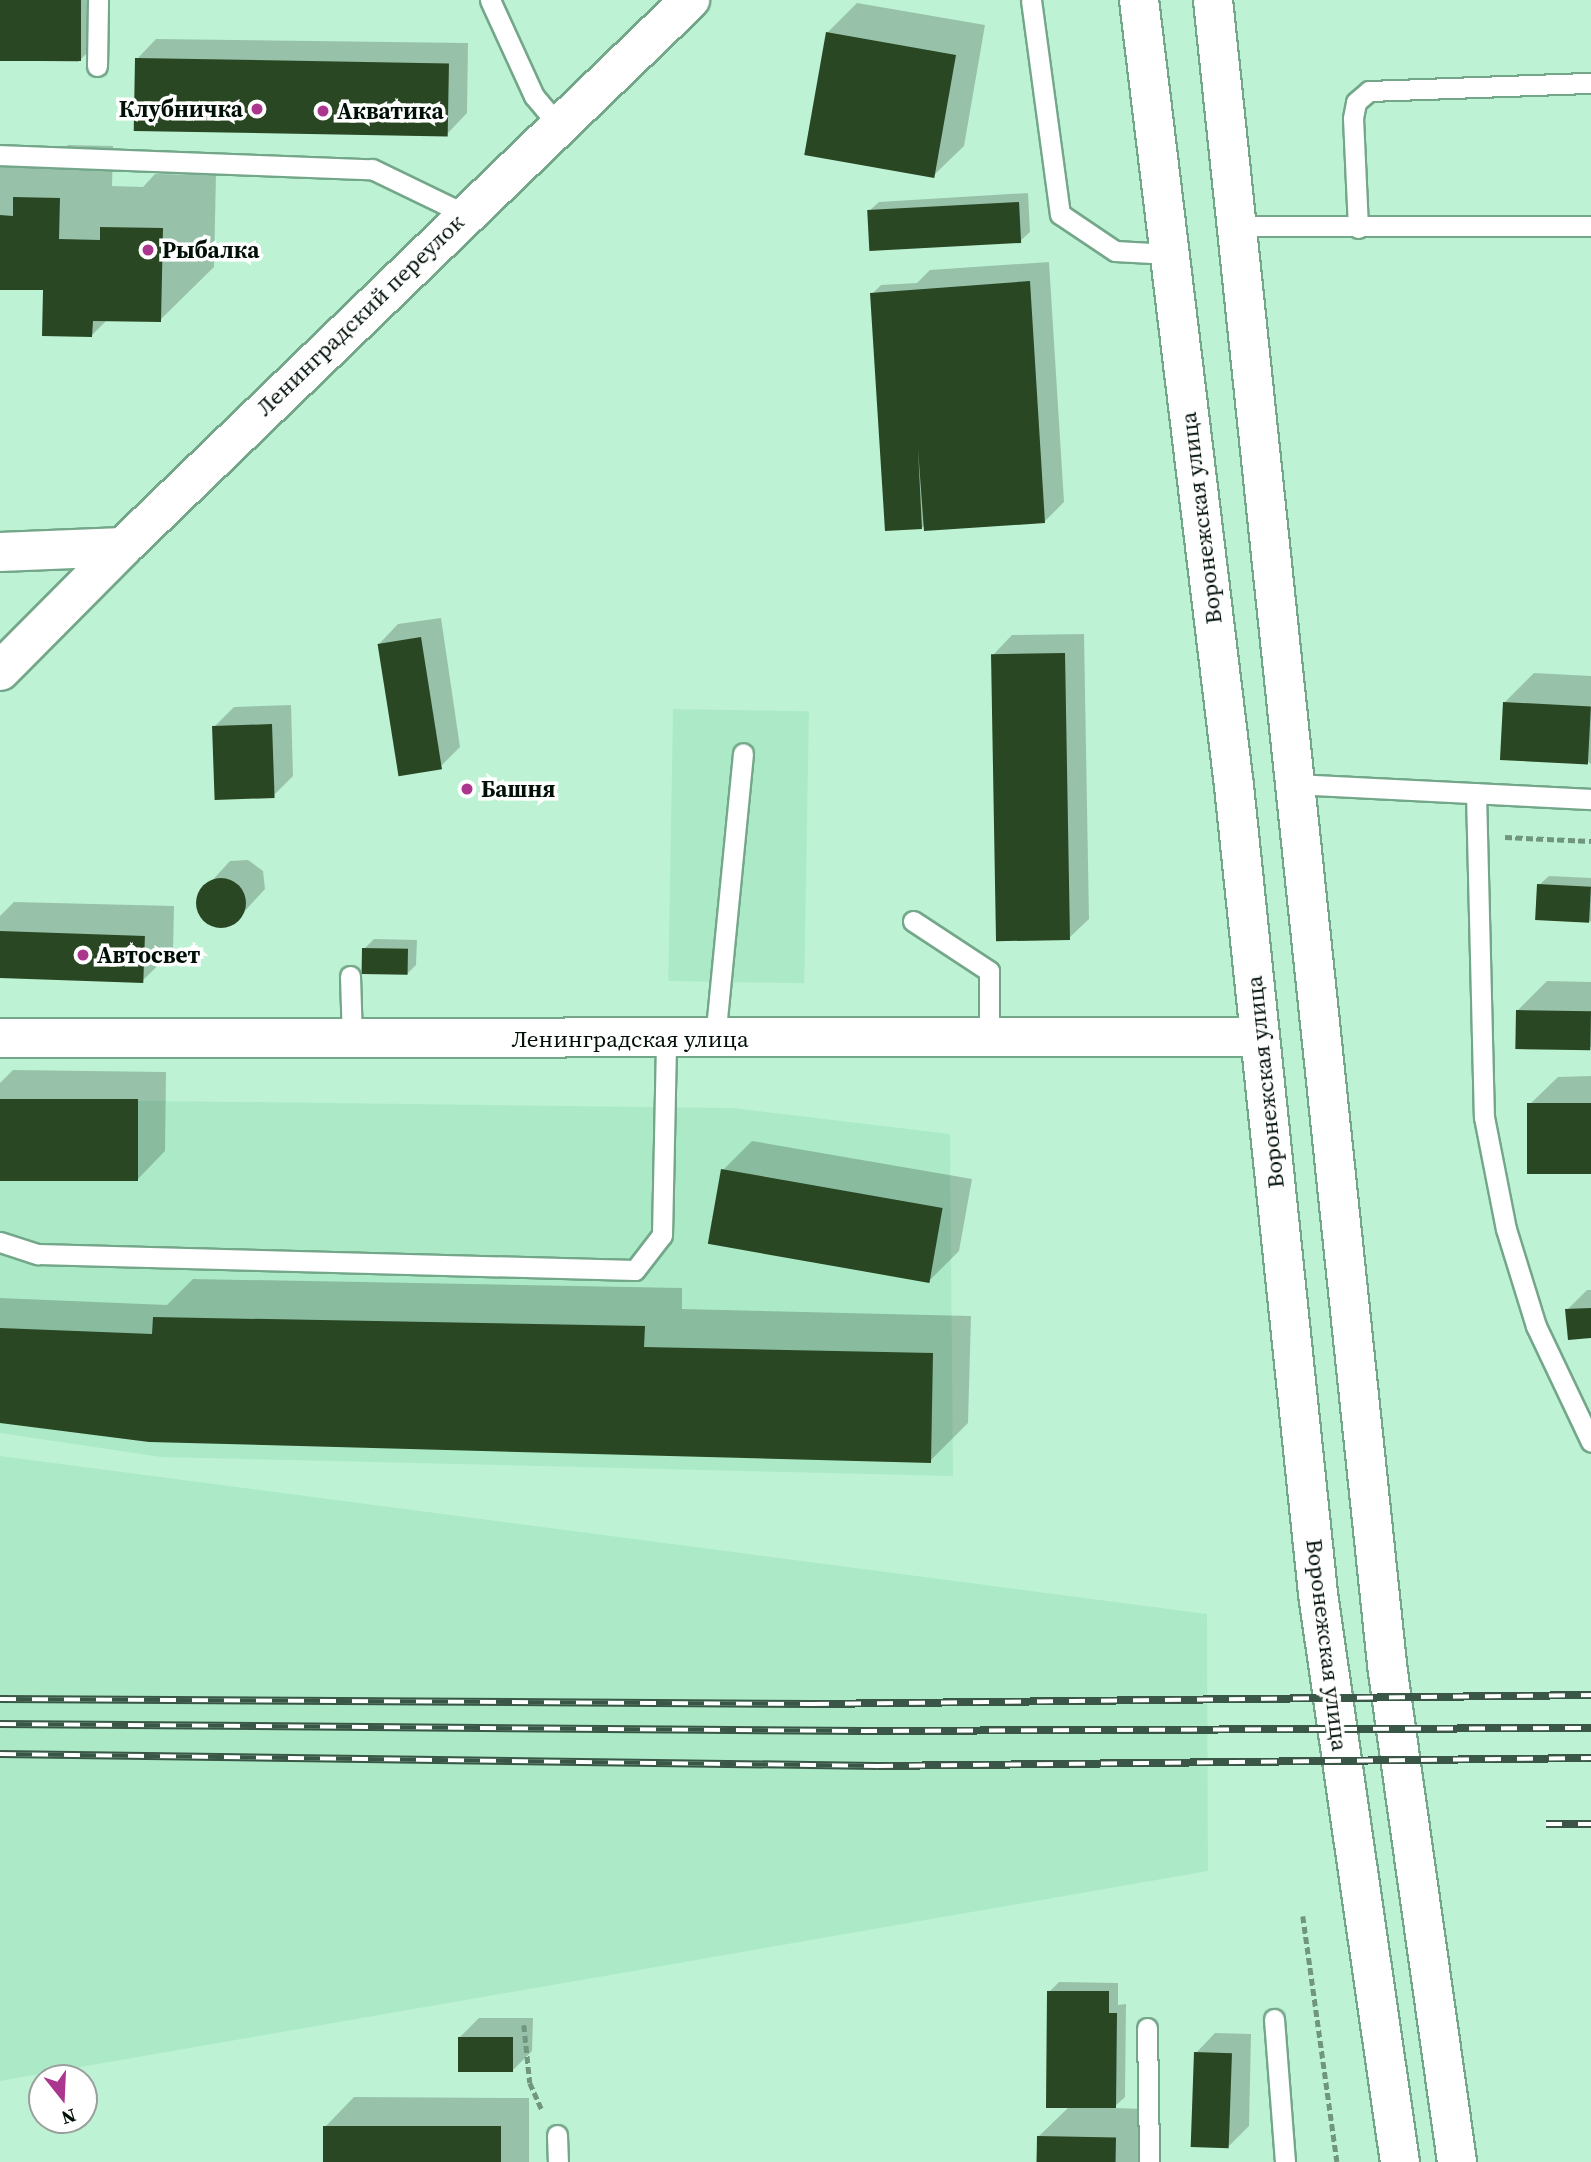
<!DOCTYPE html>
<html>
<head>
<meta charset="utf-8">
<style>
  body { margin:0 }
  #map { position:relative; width:1591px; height:2162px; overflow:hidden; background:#bdf3d4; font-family:"Source Serif 4",serif }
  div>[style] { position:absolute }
  .built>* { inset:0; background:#aceac7; transform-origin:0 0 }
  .shadow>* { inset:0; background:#0003 }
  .building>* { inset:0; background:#2a4723; transform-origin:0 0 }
  .round { border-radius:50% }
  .path>* { height:4.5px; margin-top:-2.25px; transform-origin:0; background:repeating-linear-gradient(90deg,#709680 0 7px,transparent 0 10.5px) }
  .roads { filter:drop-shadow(2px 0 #74a78a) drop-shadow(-2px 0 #74a78a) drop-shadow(0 2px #74a78a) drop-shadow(0 -2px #74a78a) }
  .service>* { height:19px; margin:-9.5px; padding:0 9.5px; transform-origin:9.5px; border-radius:9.5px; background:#fff }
  .tertiary>* { height:38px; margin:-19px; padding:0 19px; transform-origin:19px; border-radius:19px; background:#fff }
  .secondary>* { height:38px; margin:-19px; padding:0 19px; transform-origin:19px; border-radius:19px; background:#fff }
  .primary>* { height:38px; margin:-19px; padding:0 19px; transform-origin:19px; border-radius:19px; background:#fff }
  .rail>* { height:8px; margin-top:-4px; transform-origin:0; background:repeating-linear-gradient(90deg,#fff 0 16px,#3a5646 0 32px); box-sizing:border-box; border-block:2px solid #3a5646 }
  .dots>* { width:19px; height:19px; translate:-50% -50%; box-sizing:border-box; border:4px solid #fff; border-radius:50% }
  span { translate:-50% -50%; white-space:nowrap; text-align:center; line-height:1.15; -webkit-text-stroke:7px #fff; paint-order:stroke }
  .poi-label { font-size:23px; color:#001007; font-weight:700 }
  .right { translate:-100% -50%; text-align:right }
  .left { translate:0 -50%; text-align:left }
  .street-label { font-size:23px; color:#001007 }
  .north { position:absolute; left:28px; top:2064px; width:70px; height:70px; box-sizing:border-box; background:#fff; border:2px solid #999f9c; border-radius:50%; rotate:162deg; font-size:19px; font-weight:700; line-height:28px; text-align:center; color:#001007 }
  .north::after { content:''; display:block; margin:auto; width:24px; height:32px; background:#ab368e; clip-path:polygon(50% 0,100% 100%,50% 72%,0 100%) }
</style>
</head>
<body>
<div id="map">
  <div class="built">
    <i style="left:673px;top:709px;width:136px;height:272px;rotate:1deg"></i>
    <i style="clip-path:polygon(0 1099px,732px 1108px,950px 1134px,953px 1476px,161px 1457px,0 1433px)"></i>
    <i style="clip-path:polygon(0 1456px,1207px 1614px,1208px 1871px,0 2081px)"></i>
  </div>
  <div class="shadow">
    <i style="clip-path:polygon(0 0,109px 0,108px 32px,78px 62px,0 60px)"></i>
    <i style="clip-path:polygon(857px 3px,985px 25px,964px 146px,934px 175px,827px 33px)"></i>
    <i style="clip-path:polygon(156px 39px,468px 43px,467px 113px,448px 133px,137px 59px)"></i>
    <i style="clip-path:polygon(68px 145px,113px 146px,112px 186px,143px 187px,155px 174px,216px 175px,214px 267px,160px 320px,107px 320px,92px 335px,44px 289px,0 288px,0 163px,51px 163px)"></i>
    <i style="clip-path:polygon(1028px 193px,1030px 232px,1020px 241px,869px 211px,879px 202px)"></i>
    <i style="clip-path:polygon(1049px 262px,1064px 502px,1045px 521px,921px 527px,872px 294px,881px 285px,917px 283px,930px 270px)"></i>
    <i style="clip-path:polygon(441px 618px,460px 747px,440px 767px,379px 644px,398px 624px)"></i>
    <i style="clip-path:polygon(1084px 634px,1089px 919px,1069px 938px,993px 655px,1012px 635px)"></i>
    <i style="clip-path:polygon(1534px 673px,1591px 676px,1591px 764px,1505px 702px)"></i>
    <i style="clip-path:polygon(291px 705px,293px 776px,273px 796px,214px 727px,234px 707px)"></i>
    <i style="clip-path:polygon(248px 860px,263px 871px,265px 889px,233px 924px,214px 926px,200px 915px,198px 896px,230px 861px)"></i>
    <i style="clip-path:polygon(1549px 876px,1591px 878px,1591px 922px,1539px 885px)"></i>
    <i style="clip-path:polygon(14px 902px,174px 906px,173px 951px,143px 980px,0 976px,0 916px)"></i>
    <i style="clip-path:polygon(374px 939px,417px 940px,416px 965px,406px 975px,364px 949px)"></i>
    <i style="clip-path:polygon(1547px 981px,1591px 982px,1591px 1047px,1517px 1011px)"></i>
    <i style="clip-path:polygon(13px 1070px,166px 1072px,165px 1151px,136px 1181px,0 1179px,0 1083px)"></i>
    <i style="clip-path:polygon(1591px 1076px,1591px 1172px,1528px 1106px,1558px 1077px)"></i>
    <i style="clip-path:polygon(752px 1141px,972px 1179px,959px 1251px,929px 1281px,723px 1170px)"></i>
    <i style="clip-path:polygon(193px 1279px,682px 1288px,682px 1309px,971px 1316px,968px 1423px,930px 1461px,0 1421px,0 1298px,167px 1305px)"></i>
    <i style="clip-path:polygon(1587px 1290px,1591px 1290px,1591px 1336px,1567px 1310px)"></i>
    <i style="clip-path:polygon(1059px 1982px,1118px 1983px,1118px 2005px,1126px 2004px,1125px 2097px,1113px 2108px,1145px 2109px,1144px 2162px,1039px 2162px,1039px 2136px,1070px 2106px,1049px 1992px)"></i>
    <i style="clip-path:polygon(479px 2018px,533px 2018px,532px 2051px,513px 2070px,460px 2037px)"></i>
    <i style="clip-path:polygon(1215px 2033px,1251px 2034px,1249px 2126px,1229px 2146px,1196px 2053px)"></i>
    <i style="clip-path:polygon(354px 2097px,529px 2098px,529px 2162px,325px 2162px,325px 2127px)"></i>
  </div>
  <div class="building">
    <i style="left:0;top:0;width:81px;height:61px"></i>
    <i style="left:826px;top:32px;width:132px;height:125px;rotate:10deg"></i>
    <i style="left:135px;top:58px;width:314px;height:73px;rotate:1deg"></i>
    <i style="clip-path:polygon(13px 197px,60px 198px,59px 239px,100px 240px,100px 227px,163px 228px,161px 322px,93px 321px,92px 337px,42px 336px,43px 290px,0 290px,0 215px,13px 216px)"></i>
    <i style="left:1019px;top:202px;width:41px;height:152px;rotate:87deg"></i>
    <i style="clip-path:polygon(1030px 281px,1045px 523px,924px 531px,918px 449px,922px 529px,885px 531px,870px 293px)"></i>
    <i style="left:421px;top:637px;width:134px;height:44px;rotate:81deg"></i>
    <i style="left:1065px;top:653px;width:287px;height:74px;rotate:89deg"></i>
    <i style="left:1503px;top:702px;width:88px;height:58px;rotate:3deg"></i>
    <i style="left:272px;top:724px;width:74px;height:60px;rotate:88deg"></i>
    <i class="round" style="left:196px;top:878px;width:50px;height:50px"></i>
    <i style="left:1537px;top:884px;width:54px;height:36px;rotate:3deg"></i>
    <i style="left:0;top:931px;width:145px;height:47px;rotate:2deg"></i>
    <i style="left:362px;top:948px;width:46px;height:26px;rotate:1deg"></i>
    <i style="left:1516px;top:1010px;width:75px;height:39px;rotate:1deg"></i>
    <i style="left:0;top:1099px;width:138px;height:82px"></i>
    <i style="left:1591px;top:1103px;width:71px;height:64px;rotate:90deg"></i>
    <i style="left:721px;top:1169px;width:225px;height:76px;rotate:10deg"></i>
    <i style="clip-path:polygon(1591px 1308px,1591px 1338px,1568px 1340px,1565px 1309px)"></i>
    <i style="clip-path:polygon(153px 1317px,645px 1326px,644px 1347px,933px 1353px,931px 1463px,149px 1442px,0 1423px,0 1328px,152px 1334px)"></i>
    <i style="clip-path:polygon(1047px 1991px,1109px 1991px,1109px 2013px,1117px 2013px,1116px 2108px,1046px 2108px)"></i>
    <i style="left:458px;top:2037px;width:55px;height:35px"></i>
    <i style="left:1194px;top:2052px;width:38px;height:95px;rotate:2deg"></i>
    <i style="left:323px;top:2126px;width:178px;height:36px"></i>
    <i style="left:1037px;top:2136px;width:79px;height:26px;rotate:1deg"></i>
  </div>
  <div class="path">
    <i style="left:1505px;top:837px;width:86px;rotate:2.7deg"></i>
    <i style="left:1303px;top:1916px;width:248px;rotate:82.1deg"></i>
    <i style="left:524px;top:2025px;width:58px;rotate:84.1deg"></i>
    <i style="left:530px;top:2083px;width:30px;rotate:66deg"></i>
  </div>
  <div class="roads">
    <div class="service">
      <i style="left:490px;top:0;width:106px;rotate:65.4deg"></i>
      <i style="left:534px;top:96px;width:38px;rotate:50deg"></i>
      <i style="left:1031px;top:0;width:216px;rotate:82.3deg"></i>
      <i style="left:1060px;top:214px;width:66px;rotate:33.9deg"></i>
      <i style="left:1115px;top:251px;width:55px;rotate:3.1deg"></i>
      <i style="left:97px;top:66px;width:66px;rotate:-89.1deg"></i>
      <i style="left:0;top:155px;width:372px;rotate:2.2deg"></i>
      <i style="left:372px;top:169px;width:103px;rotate:25.8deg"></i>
      <i style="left:1241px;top:226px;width:350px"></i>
      <i style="left:1358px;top:228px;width:110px;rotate:-92.6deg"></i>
      <i style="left:1353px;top:118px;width:16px;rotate:-79deg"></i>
      <i style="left:1356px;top:102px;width:17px;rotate:-40deg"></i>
      <i style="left:1369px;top:91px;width:222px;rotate:-2.1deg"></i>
      <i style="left:1294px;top:784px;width:297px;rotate:2.9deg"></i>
      <i style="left:1476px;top:793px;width:324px;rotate:88.6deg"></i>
      <i style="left:1484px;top:1117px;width:114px;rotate:78.9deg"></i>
      <i style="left:1506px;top:1229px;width:102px;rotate:72.8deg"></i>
      <i style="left:1536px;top:1326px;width:128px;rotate:64.6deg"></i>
      <i style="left:913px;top:921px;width:91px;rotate:33.3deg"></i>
      <i style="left:989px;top:971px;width:66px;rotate:90deg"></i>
      <i style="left:350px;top:976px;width:63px;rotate:88.2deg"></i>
      <i style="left:715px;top:1039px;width:287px;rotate:-84.4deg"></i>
      <i style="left:0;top:1242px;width:40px;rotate:18deg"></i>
      <i style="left:38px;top:1254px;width:597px;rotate:1.54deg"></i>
      <i style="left:635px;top:1270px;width:44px;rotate:-52.4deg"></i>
      <i style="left:662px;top:1235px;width:195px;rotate:-88.8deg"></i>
      <i style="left:1274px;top:2019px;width:143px;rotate:85.6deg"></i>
      <i style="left:1147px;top:2028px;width:134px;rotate:89.1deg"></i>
      <i style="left:557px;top:2135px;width:27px;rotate:88deg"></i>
    </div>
    <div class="tertiary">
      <i style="left:0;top:671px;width:175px;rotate:-45.2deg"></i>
      <i style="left:0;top:1038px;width:1260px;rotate:-0.05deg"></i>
    </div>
    <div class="secondary">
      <i style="left:0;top:552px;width:123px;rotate:-2.3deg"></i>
      <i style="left:123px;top:547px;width:788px;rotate:-43.97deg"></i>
    </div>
    <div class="primary">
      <i style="left:1139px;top:0;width:792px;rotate:83.11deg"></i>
      <i style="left:1234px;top:786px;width:812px;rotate:84.06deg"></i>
      <i style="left:1318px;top:1594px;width:574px;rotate:81.79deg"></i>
      <i style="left:1213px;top:0;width:1674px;rotate:84.03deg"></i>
      <i style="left:1387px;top:1665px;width:502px;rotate:81.98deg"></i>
    </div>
  </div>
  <div class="rail">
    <i style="left:0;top:1699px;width:813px;rotate:0.35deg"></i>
    <i style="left:813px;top:1704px;width:778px;rotate:-0.66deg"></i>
    <i style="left:0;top:1724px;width:861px;rotate:0.47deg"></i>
    <i style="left:861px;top:1731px;width:730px;rotate:-0.24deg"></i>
    <i style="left:0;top:1754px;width:877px;rotate:0.78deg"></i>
    <i style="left:877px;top:1766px;width:714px;rotate:-0.64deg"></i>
    <i style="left:1546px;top:1824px;width:45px"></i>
  </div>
  <div class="dots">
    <i style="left:257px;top:109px;background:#ab368e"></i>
    <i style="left:323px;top:111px;background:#ab368e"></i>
    <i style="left:148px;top:250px;background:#ab368e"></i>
    <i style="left:467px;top:789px;background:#ab368e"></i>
    <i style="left:83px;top:955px;background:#ab368e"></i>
  </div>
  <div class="poi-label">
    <span class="right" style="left:243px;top:109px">Клубничка</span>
    <span class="left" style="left:337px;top:111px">Акватика</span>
    <span class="left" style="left:162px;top:250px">Рыбалка</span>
    <span class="left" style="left:481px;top:789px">Башня</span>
    <span class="left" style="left:97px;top:955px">Автосвет</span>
  </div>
  <div class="street-label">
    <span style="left:360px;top:315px;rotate:-44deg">Ленинградский переулок</span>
    <span style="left:1201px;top:518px;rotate:-97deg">Воронежская улица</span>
    <span style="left:630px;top:1039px">Ленинградская улица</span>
    <span style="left:1265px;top:1082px;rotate:-96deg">Воронежская улица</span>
    <span style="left:1327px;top:1645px;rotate:83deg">Воронежская улица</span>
  </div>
  <div class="north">N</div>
</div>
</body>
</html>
